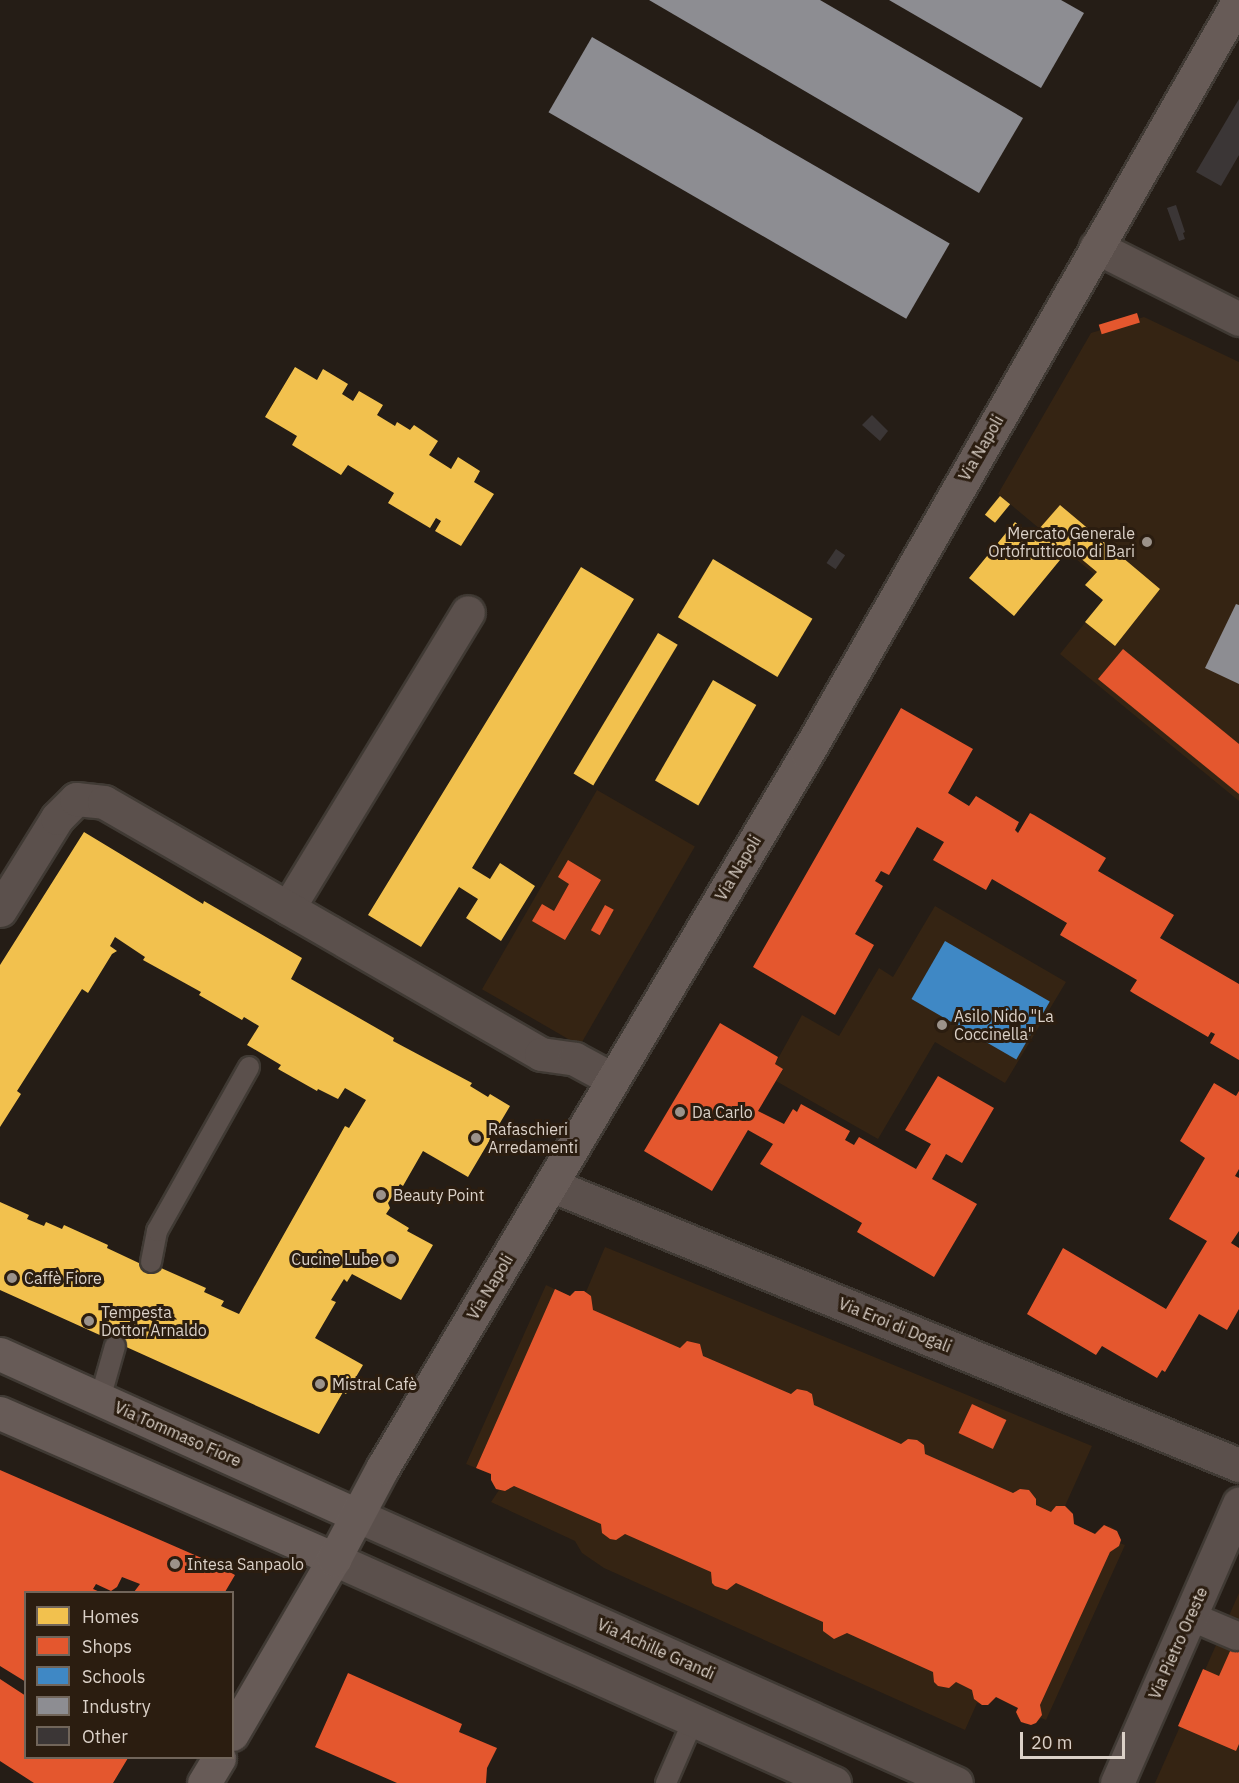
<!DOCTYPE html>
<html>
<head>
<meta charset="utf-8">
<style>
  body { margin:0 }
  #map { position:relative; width:1239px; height:1783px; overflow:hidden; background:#251d16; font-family:"IBM Plex Sans",sans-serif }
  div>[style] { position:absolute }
  .built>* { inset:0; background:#352413; transform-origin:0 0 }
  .homes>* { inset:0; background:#f2c14e; transform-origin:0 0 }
  .shops>* { inset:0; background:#e4572e; transform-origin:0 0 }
  .schools>* { inset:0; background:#3f88c5; transform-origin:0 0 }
  .industry>* { inset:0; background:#8d8d92; transform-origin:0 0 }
  .building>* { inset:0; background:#3b3636; transform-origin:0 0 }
  .roads { filter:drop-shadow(2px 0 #403a34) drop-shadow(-2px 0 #403a34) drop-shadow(0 2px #403a34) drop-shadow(0 -2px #403a34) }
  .service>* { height:20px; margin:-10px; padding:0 10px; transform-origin:10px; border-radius:10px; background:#5b504c }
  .pedestrian>* { height:28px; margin:-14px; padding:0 14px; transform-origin:14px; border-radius:14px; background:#5b504c }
  .minor>* { height:33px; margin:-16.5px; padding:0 16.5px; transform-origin:16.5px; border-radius:16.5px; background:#5b504c }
  .secondary>* { height:33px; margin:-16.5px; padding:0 16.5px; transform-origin:16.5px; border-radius:16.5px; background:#675b57 }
  .dots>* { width:16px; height:16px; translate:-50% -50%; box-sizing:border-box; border:3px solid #2b1d10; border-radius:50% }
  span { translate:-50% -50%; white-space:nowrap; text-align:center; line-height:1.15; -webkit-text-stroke:6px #2b1d10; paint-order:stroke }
  .street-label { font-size:16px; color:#dbd1c8 }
  .poi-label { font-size:16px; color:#dbd1c8 }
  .right { translate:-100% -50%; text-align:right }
  .left { translate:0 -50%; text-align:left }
  .legend { position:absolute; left:24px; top:1591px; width:210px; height:168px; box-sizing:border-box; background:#2b1d10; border:2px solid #71655a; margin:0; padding:8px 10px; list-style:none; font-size:18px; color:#dbd1c8 }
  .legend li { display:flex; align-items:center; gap:12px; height:30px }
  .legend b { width:30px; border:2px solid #71655a }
  .scale { position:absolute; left:1020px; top:1732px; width:105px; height:27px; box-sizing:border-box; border:3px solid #dbd1c8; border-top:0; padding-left:8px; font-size:18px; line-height:21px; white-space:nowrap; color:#dbd1c8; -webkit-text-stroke:4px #2b1d10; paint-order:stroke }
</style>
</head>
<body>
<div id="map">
  <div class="built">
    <i style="clip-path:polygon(1144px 317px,1239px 362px,1239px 801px,1060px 654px,1112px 589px,998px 494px,1091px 333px)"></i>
    <i style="left:597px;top:790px;width:113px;height:230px;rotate:30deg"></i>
    <i style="clip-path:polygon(935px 906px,1066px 982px,1005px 1083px,935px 1042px,878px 1139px,776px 1081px,783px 1070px,775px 1064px,802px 1015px,839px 1036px,879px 968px,893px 977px)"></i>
    <i style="clip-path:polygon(605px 1247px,1092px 1446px,1065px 1506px,1073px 1514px,1074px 1524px,1094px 1534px,1101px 1527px,1110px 1526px,1117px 1531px,1120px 1543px,1125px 1545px,1046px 1720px,1041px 1718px,1036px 1723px,1025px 1724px,1017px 1717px,1018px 1708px,996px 1697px,988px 1705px,977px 1703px,965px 1730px,604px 1568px,582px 1553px,575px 1541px,491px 1502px,499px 1490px,493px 1485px,491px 1474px,466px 1464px,546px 1285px,570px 1296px,575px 1291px,586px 1292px)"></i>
    <i style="clip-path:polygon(1239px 1593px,1239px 1783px,1155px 1783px)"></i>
  </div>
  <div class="homes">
    <i style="clip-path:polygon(295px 367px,317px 380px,323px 369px,348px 384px,342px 394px,353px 401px,359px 391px,383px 405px,377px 415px,395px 426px,397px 422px,410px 430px,414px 425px,438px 441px,429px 455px,451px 469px,458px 457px,480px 471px,474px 482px,494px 494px,461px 546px,435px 531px,441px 521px,436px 518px,430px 528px,388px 503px,394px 493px,348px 465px,341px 475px,292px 445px,297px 436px,265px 417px)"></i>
    <i style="left:1000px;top:496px;width:13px;height:24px;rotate:39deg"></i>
    <i style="clip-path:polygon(1060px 505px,1160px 589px,1115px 646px,1085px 622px,1103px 600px,1085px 585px,1097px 572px,1067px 547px,1057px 558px,1060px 560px,1014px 616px,969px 578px,1015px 522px,1032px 537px)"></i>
    <i style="left:713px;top:559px;width:116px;height:68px;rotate:31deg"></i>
    <i style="clip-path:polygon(581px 567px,634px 599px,472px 868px,490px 879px,500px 863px,535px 886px,501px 941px,466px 918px,478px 899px,459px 887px,421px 947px,368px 915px)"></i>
    <i style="left:658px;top:633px;width:23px;height:164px;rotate:31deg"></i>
    <i style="left:713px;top:680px;width:50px;height:116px;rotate:30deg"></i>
    <i style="clip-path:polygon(84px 832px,203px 904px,204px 901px,302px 958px,291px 979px,394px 1038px,393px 1041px,472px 1083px,470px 1086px,488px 1097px,490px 1094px,510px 1106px,468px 1177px,423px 1151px,403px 1186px,400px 1184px,388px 1203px,390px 1208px,386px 1214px,409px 1228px,407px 1231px,433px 1245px,401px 1300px,352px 1274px,347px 1282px,344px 1279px,331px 1300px,336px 1302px,315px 1338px,363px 1365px,346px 1394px,343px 1392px,319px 1434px,0 1290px,0 1202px,29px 1215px,27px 1219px,44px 1226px,46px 1222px,62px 1229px,64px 1225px,108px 1245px,107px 1248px,141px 1264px,160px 1271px,161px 1268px,206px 1288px,204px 1292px,224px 1301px,221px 1306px,239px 1314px,345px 1126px,349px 1128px,366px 1100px,345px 1088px,338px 1099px,318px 1089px,317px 1091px,278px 1069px,281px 1065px,247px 1045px,259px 1026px,244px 1017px,242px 1020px,199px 995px,201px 992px,143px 960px,145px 957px,115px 937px,110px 946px,117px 951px,112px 954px,88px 993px,82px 989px,17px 1091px,21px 1094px,0 1127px,0 965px)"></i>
  </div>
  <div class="shops">
    <i style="left:1137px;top:313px;width:10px;height:40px;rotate:73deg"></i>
    <i style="clip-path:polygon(1123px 649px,1239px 744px,1239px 794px,1098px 679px)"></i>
    <i style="clip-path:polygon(901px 708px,973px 749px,948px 793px,969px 806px,976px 796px,1019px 822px,1015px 830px,1018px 833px,1030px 813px,1034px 815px,1106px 858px,1098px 871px,1174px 915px,1160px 938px,1239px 984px,1239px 1060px,1210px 1043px,1215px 1034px,1211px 1032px,1208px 1037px,1133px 993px,1130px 991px,1137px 980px,1060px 935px,1067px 923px,992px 879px,986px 890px,933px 860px,944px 842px,917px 827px,889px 875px,881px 871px,875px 881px,883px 886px,855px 934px,874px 945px,835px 1015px,753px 967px)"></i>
    <i style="clip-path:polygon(568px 860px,601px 880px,565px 940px,532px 921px,542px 904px,554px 911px,569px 884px,558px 877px)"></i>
    <i style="left:605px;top:905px;width:10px;height:29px;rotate:29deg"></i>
    <i style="clip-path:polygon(720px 1023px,778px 1057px,775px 1064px,783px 1069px,758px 1111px,784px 1124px,793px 1109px,797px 1112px,801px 1104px,850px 1131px,845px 1140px,854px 1145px,859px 1137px,916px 1169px,931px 1144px,905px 1130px,938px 1076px,994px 1108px,962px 1163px,946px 1154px,932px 1179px,977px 1204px,934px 1277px,857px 1232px,862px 1223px,760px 1164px,773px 1144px,748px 1130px,712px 1191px,644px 1151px)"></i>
    <i style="clip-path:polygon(1214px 1083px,1236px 1096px,1239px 1091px,1239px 1169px,1235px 1176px,1239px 1178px,1239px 1231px,1231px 1243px,1239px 1248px,1239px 1309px,1227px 1330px,1199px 1314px,1165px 1372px,1162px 1370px,1157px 1378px,1102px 1346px,1096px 1355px,1027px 1314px,1063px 1248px,1166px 1309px,1207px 1241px,1169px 1219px,1205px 1158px,1180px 1141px)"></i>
    <i style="clip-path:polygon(555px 1289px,570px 1296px,575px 1291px,584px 1291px,591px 1296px,593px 1310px,680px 1348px,687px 1341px,700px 1344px,703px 1356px,791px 1394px,797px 1389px,807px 1391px,812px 1394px,814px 1405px,901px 1444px,908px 1439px,917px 1440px,924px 1445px,925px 1454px,1013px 1493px,1020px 1489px,1029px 1490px,1036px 1499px,1036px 1505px,1051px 1512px,1056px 1506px,1065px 1506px,1073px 1514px,1074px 1524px,1095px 1534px,1104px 1525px,1117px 1531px,1121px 1540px,1119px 1546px,1110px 1552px,1040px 1705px,1042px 1715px,1036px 1723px,1031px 1725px,1021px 1722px,1016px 1712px,1018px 1708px,996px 1697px,988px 1705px,982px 1705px,974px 1699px,972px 1690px,956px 1682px,949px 1688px,938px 1686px,934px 1682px,933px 1672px,847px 1633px,834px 1639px,823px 1631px,823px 1622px,736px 1583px,727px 1590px,715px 1586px,712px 1583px,711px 1572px,625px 1534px,616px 1540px,610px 1539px,602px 1533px,601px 1524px,514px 1486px,505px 1491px,496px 1489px,491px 1480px,491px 1474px,476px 1468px)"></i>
    <i style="left:972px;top:1404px;width:38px;height:32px;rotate:25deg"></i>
    <i style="clip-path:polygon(0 1470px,213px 1563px,235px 1575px,225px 1592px,134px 1592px,140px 1584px,122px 1577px,117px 1587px,111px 1591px,96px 1584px,93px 1589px,100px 1592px,26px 1592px,26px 1682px,0 1666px)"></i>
    <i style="clip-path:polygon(1239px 1631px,1239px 1744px,1236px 1751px,1178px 1726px,1203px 1669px,1219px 1676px)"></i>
    <i style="clip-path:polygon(348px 1673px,462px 1724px,459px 1732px,497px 1748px,487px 1768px,486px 1783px,397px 1783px,315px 1747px)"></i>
    <i style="clip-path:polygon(0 1679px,26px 1696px,26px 1758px,128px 1758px,113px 1783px,34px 1783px,0 1761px)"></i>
  </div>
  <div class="schools">
    <i style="left:945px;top:941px;width:121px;height:67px;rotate:30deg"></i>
  </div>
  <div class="industry">
    <i style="clip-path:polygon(649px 0,820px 0,1023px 118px,979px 193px)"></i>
    <i style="clip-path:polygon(889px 0,1061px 0,1084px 13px,1041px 88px)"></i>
    <i style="left:592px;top:37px;width:413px;height:87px;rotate:30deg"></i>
    <i style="clip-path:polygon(1236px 604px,1239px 605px,1239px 684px,1205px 668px)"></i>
  </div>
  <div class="building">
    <i style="clip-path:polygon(1239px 99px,1239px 155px,1221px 186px,1196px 172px)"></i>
    <i style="clip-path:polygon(1176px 205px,1185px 232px,1183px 233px,1185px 239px,1179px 241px,1167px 208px)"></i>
    <i style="clip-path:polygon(872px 415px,888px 431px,880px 441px,862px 425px)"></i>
    <i style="left:836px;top:549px;width:11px;height:17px;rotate:34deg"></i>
  </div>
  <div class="roads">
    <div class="service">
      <i style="left:151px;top:1262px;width:32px;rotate:-79deg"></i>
      <i style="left:157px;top:1231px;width:188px;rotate:-60.7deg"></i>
      <i style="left:100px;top:1399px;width:55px;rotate:-74.2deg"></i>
      <i style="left:666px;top:1783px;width:68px;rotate:-66.5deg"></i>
    </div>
    <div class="pedestrian">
      <i style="left:1190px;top:1616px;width:51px;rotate:23.1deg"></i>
    </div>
    <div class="minor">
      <i style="left:1096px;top:247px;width:160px;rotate:26.7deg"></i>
      <i style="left:288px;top:908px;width:346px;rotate:-58.7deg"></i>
      <i style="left:0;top:910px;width:108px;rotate:-58.2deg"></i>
      <i style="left:57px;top:818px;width:27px;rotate:-45deg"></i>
      <i style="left:76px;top:799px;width:28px;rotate:6deg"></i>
      <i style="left:104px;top:802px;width:504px;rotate:29.97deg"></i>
      <i style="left:541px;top:1054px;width:34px;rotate:8deg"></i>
      <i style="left:575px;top:1059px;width:42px;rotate:28.4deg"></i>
      <i style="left:551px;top:1185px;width:743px;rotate:22.15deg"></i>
      <i style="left:356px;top:1515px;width:657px;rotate:24.07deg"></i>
      <i style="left:334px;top:1559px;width:548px;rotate:24.13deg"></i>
      <i style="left:1117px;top:1783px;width:305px;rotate:-66.4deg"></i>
    </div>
    <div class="secondary">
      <i style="left:0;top:1354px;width:391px;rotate:24.3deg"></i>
      <i style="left:0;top:1413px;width:365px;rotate:23.6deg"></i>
      <i style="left:232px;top:1734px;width:203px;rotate:-59.8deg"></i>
      <i style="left:334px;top:1559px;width:104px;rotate:-62deg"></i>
      <i style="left:383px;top:1467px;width:830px;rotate:-59.3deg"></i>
      <i style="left:807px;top:753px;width:868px;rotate:-60.16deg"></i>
      <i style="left:204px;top:1783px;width:29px;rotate:-59deg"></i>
    </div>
  </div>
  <div class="dots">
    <i style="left:1147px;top:542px;background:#9b928a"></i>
    <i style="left:942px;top:1025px;background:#9b928a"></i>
    <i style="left:680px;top:1112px;background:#9b928a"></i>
    <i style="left:476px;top:1138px;background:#9b928a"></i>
    <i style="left:381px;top:1195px;background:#9b928a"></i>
    <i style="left:391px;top:1259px;background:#9b928a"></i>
    <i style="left:12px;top:1278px;background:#9b928a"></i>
    <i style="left:89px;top:1321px;background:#9b928a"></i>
    <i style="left:320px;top:1384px;background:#9b928a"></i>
    <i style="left:175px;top:1564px;background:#9b928a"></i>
  </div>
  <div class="street-label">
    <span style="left:981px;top:448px;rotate:-60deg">Via Napoli</span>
    <span style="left:738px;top:868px;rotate:-59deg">Via Napoli</span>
    <span style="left:490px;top:1287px;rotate:-59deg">Via Napoli</span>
    <span style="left:895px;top:1325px;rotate:22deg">Via Eroi di Dogali</span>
    <span style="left:178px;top:1434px;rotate:24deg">Via Tommaso Fiore</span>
    <span style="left:1178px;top:1643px;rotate:-66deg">Via Pietro Oreste</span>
    <span style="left:656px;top:1649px;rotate:24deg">Via Achille Grandi</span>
  </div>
  <div class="poi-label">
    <span class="right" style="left:1135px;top:542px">Mercato Generale<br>Ortofrutticolo di Bari</span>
    <span class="left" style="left:954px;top:1025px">Asilo Nido "La<br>Coccinella"</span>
    <span class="left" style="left:692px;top:1112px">Da Carlo</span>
    <span class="left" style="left:488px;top:1138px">Rafaschieri<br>Arredamenti</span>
    <span class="left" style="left:393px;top:1195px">Beauty Point</span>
    <span class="right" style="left:379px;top:1259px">Cucine Lube</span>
    <span class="left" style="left:24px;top:1278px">Caffè Fiore</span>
    <span class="left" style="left:101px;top:1321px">Tempesta<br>Dottor Arnaldo</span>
    <span class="left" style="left:332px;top:1384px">Mistral Cafè</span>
    <span class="left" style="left:187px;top:1564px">Intesa Sanpaolo</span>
  </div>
  <ul class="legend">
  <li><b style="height:16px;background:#f2c14e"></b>Homes</li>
  <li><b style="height:16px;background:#e4572e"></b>Shops</li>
  <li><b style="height:16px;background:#3f88c5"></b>Schools</li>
  <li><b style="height:16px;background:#8d8d92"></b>Industry</li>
  <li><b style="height:16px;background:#3b3636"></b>Other</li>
  </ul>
  <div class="scale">20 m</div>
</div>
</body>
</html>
